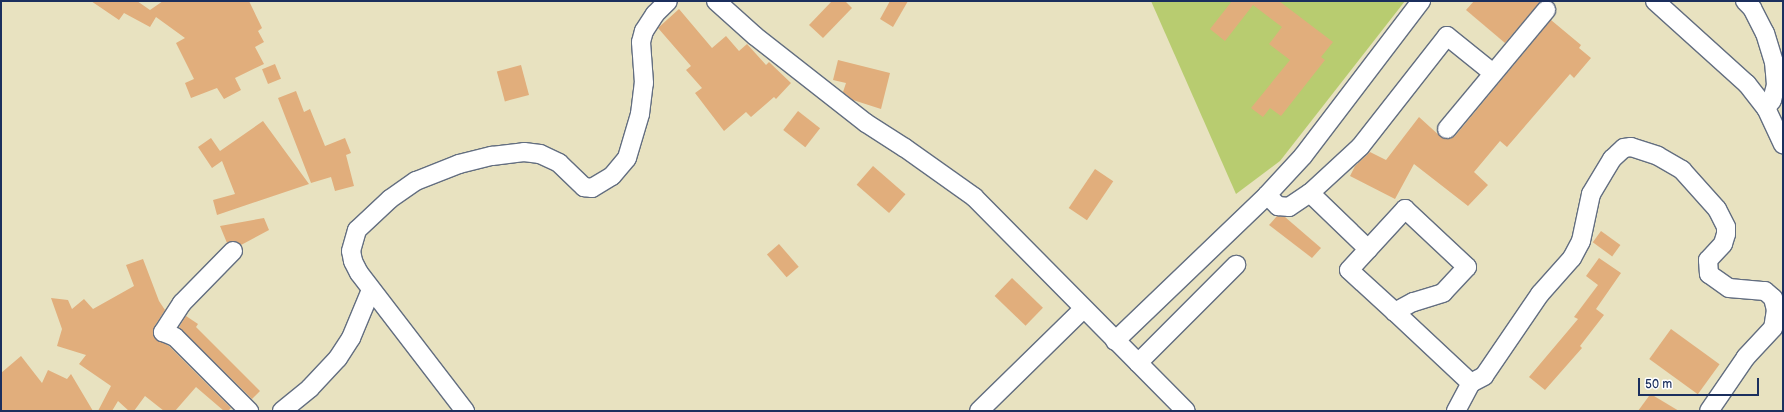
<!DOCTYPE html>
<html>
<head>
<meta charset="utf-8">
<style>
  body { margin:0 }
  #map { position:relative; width:1784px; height:412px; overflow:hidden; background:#e8e2c0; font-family:"Balsamiq Sans",sans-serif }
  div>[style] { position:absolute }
  .green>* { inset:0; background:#b8cc70 }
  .building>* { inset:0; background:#e1ae7c; transform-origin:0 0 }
  .roads { filter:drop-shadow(1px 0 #636e80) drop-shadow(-1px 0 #636e80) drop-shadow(0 1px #636e80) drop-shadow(0 -1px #636e80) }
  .minor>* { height:18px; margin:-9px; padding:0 9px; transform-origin:9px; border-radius:9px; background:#fff }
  span { translate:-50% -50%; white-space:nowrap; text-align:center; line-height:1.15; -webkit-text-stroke:3px #fff; paint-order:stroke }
  .frame { position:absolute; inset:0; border:2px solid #1b2f5e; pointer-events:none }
  .scale { position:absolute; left:1638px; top:378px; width:121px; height:18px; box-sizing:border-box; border:2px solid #1b2f5e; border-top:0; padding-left:5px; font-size:12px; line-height:14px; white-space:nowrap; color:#1b2f5e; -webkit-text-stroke:3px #fff; paint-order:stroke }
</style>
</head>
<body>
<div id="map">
  <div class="green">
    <i style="clip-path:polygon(1151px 1px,1405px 1px,1280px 161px,1236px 194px)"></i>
  </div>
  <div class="building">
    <i style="clip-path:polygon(91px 1px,137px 1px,150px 10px,163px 1px,249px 1px,262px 28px,258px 31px,264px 42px,255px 47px,264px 64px,235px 78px,241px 90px,224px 99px,217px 88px,191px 98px,185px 83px,194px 79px,176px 43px,185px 38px,156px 17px,150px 27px,124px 13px,119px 20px)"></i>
    <i style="clip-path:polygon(832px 1px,845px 1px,852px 8px,823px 38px,809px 25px)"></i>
    <i style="clip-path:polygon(890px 1px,908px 1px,893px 27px,880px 19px)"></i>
    <i style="clip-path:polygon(1232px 1px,1279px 1px,1333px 42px,1321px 57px,1325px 60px,1281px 116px,1270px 108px,1263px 117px,1251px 108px,1290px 60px,1269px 44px,1282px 27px,1253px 5px,1225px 41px,1210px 29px)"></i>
    <i style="clip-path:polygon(1474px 1px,1541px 1px,1505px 43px,1466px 10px)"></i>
    <i style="clip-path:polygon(679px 9px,712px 48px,726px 36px,739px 51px,747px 44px,766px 65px,769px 62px,791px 83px,776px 99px,774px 97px,751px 117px,746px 112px,724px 131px,695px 93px,702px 88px,686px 70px,691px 66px,658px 28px)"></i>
    <i style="clip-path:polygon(1551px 20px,1581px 45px,1579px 48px,1591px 58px,1574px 78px,1570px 74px,1507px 147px,1500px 141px,1474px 172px,1488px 185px,1468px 206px,1414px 164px,1395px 199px,1350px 176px,1355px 166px,1370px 152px,1386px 160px,1419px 117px,1441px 137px,1450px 139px,1455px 136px)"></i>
    <i style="clip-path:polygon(838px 60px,890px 73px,881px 109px,853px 100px,843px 92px,846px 83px,833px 80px)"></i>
    <i style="left:275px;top:64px;width:16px;height:14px;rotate:68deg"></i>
    <i style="left:521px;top:65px;width:31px;height:25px;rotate:75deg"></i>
    <i style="clip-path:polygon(296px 91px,304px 112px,310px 109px,325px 146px,345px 138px,351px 153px,346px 155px,354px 186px,335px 191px,331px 177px,311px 183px,278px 98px)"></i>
    <i style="left:798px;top:111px;width:28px;height:24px;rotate:38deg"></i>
    <i style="clip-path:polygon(263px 121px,309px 184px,217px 215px,213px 200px,235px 194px,222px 161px,212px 168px,198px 147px,211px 138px,220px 151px)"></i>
    <i style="left:873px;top:166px;width:43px;height:25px;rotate:41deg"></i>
    <i style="left:1095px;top:169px;width:22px;height:47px;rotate:34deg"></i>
    <i style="clip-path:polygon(1277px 216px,1285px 217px,1321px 248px,1312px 258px,1269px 225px)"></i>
    <i style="clip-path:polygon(264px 218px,269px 230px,241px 245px,235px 241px,227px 243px,220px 226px)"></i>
    <i style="left:1601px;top:231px;width:24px;height:14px;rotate:36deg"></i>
    <i style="left:779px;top:244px;width:30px;height:16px;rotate:49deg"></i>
    <i style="clip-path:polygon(1599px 258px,1621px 273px,1596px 309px,1604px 315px,1580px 346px,1582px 348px,1545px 390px,1529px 377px,1578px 319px,1574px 317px,1598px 285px,1586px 276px)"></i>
    <i style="clip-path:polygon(143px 259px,159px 301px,165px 310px,154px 327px,154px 337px,169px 346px,231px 408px,228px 411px,224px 411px,196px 387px,175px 411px,164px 411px,145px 396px,134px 411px,129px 411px,118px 401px,112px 411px,98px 411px,111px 386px,79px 364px,86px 355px,57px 346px,62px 329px,51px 298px,68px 300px,72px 309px,84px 299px,93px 309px,134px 286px,126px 265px)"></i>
    <i style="left:1012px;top:278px;width:43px;height:25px;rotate:44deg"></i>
    <i style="clip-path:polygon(186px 316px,198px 324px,196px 327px,260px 391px,252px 399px,179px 327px)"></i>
    <i style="left:1671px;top:329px;width:60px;height:37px;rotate:36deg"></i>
    <i style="clip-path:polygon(21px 356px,42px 383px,48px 370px,67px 379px,71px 374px,93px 411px,1px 411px,1px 373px)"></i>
    <i style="clip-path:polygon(1649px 396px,1654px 396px,1679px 411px,1638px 411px)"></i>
  </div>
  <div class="roads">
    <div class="minor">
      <i style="left:716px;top:1px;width:52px;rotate:41.9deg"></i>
      <i style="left:755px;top:36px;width:141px;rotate:38.1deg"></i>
      <i style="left:866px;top:123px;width:46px;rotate:32.7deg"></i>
      <i style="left:905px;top:148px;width:85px;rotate:35.4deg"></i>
      <i style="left:974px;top:197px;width:301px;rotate:45.3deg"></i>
      <i style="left:1655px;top:1px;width:124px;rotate:42.1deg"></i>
      <i style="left:1747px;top:84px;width:31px;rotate:52deg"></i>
      <i style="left:1766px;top:108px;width:40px;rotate:65deg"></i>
      <i style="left:1745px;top:1px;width:10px;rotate:45deg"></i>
      <i style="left:1752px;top:8px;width:28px;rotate:63deg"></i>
      <i style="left:1765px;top:33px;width:30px;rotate:73deg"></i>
      <i style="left:1774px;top:62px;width:23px;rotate:85deg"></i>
      <i style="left:1776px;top:85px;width:16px;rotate:105deg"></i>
      <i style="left:1772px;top:100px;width:10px;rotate:127deg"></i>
      <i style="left:1447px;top:129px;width:155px;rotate:-50.2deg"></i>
      <i style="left:1310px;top:193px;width:81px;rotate:44deg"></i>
      <i style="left:1267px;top:195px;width:16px;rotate:45deg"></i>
      <i style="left:1278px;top:206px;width:11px;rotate:5deg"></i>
      <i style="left:1289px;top:207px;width:25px;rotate:-34deg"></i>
      <i style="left:1310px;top:193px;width:68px;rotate:-42.6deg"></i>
      <i style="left:1360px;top:147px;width:141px;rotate:-51.9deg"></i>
      <i style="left:1447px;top:36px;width:59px;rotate:38.8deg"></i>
      <i style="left:1405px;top:209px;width:85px;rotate:43.1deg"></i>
      <i style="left:1467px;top:267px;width:35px;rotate:133deg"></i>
      <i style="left:1443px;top:293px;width:31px;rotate:163deg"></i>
      <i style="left:1413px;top:302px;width:21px;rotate:151deg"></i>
      <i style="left:1395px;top:312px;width:62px;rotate:-137.6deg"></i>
      <i style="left:1349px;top:270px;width:83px;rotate:-47.4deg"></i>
      <i style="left:233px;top:251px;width:73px;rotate:134.4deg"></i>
      <i style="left:182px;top:303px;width:35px;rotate:123deg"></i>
      <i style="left:163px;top:332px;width:13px;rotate:23deg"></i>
      <i style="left:175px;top:337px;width:105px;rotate:45deg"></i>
      <i style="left:1395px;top:312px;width:104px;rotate:43.1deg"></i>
      <i style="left:1115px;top:341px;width:211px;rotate:-43.8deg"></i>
      <i style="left:1267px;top:195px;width:53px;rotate:-47.3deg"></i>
      <i style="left:1303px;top:156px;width:195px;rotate:-52.7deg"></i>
      <i style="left:1138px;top:363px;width:139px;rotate:-45deg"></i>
      <i style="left:282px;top:411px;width:36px;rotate:-39deg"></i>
      <i style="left:310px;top:388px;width:41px;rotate:-47deg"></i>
      <i style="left:338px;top:358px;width:24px;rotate:-57deg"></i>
      <i style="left:351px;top:338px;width:52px;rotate:-67.4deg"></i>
      <i style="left:465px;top:411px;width:174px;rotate:-127.5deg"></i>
      <i style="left:359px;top:273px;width:13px;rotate:-117deg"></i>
      <i style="left:353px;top:261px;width:10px;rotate:-101deg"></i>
      <i style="left:351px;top:251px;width:22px;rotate:-74deg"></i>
      <i style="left:357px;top:230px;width:45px;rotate:-43.2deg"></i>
      <i style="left:390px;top:199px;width:32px;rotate:-35deg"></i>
      <i style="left:416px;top:181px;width:46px;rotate:-21.6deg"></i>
      <i style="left:459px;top:164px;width:34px;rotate:-14deg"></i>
      <i style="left:492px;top:156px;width:32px;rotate:-7deg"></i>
      <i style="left:524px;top:152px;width:16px;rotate:7deg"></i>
      <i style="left:540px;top:154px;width:21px;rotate:25deg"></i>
      <i style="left:559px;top:163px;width:35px;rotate:44deg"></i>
      <i style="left:584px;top:187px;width:8px;rotate:7deg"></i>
      <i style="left:592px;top:188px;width:23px;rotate:-31deg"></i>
      <i style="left:612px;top:176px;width:23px;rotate:-50deg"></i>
      <i style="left:627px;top:158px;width:46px;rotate:-73.5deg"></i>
      <i style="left:640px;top:114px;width:31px;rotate:-83deg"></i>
      <i style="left:644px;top:83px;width:41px;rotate:-94.2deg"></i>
      <i style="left:641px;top:42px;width:11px;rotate:-75deg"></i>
      <i style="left:644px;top:31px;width:20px;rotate:-57deg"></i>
      <i style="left:655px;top:14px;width:18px;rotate:-45deg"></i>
      <i style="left:979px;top:411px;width:146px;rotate:-44.4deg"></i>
      <i style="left:1456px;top:411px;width:32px;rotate:-62deg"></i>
      <i style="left:1471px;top:383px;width:15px;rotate:-28deg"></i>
      <i style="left:1484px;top:376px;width:99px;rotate:-55.7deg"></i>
      <i style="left:1540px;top:294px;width:48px;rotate:-48.4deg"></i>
      <i style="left:1572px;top:258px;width:19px;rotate:-62deg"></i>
      <i style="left:1581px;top:241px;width:48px;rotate:-78deg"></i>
      <i style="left:1591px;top:194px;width:41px;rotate:-59deg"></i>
      <i style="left:1612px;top:159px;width:16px;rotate:-43deg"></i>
      <i style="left:1624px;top:148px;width:7px;rotate:-8deg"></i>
      <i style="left:1631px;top:147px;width:28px;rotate:18deg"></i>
      <i style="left:1658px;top:156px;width:28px;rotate:30deg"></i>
      <i style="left:1682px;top:170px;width:52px;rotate:48.1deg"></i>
      <i style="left:1717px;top:209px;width:20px;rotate:63deg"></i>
      <i style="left:1726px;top:227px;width:7px;rotate:90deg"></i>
      <i style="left:1726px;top:234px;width:10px;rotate:107deg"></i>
      <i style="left:1723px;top:244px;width:22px;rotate:133deg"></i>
      <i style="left:1708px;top:260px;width:14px;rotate:86deg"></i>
      <i style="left:1709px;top:274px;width:24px;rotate:35deg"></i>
      <i style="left:1729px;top:288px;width:36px;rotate:5deg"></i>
      <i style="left:1765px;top:291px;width:11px;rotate:41deg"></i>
      <i style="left:1773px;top:298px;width:12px;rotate:76deg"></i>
      <i style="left:1776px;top:310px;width:18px;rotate:99deg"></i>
      <i style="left:1773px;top:328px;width:40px;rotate:133deg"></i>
      <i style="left:1746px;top:357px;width:65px;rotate:124.4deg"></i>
    </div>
  </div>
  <div class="frame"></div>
  <div class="scale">50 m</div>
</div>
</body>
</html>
